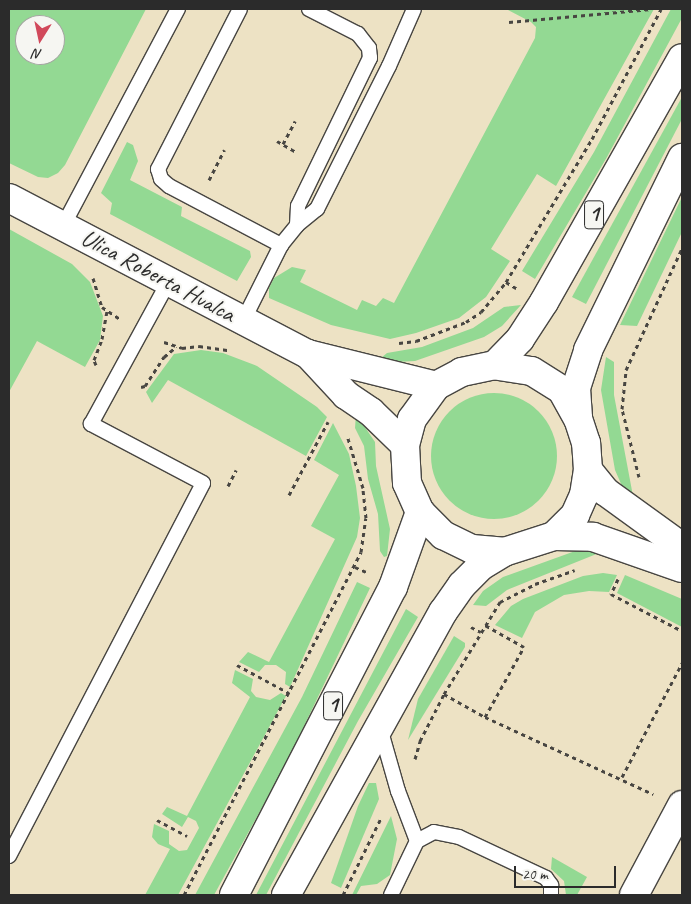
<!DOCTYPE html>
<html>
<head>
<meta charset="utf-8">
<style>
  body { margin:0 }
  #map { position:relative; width:691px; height:904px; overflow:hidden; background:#ede2c4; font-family:Caveat,sans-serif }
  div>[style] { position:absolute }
  .green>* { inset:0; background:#93d993 }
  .round { border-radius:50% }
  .path>* { height:3px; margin-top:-1.5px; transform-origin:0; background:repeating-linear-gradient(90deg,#484642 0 4px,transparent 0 8px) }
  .roads { filter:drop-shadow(1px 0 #484642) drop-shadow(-1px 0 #484642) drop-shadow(0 1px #484642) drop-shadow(0 -1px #484642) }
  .lane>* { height:14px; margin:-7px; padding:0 7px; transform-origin:7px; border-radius:7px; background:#fff }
  .street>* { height:28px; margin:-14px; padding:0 14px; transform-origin:14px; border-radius:14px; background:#fff }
  .primary>* { height:28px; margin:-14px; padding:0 14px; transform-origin:14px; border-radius:14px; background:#fff }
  span { translate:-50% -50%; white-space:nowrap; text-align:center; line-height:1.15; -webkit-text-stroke:4px #f6f6f2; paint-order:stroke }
  .shield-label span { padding:1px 4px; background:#f6f6f2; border:1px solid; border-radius:4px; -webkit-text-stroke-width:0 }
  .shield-label { font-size:22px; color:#2b2b2b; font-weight:700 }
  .street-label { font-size:24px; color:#2b2b2b }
  .frame { position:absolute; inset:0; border:10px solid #2b2b2b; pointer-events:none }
  .north { position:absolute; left:15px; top:15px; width:50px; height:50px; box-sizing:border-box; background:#f6f6f2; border:1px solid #a5a5a2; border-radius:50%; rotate:190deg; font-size:14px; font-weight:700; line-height:20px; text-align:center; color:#2b2b2b }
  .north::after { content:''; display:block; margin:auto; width:18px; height:22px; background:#d1495b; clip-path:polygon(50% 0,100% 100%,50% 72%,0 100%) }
  .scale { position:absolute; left:514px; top:866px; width:102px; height:22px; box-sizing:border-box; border:2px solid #2b2b2b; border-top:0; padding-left:6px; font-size:15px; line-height:18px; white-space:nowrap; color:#2b2b2b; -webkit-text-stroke:4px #f6f6f2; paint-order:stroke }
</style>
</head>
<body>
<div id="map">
  <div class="green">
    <i style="clip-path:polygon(evenodd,9px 9px,146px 9px,65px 165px,58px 173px,48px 178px,38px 177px,9px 163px,9px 9px,25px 25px,55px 25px,55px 55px,25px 55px,25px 25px)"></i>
    <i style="clip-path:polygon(506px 9px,654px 9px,556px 186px,537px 174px,491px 249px,510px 261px,486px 297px,459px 318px,416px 333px,390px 339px,331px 325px,269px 298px,269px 288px,274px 278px,292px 267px,306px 270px,300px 282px,357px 310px,362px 300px,376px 306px,383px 298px,394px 303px,535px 38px,536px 27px,531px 22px)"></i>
    <i style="clip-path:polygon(671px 9px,682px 9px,682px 18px,607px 157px,535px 279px,522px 271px,594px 152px)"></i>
    <i style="clip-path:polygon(682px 97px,682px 119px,586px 304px,572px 297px)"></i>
    <i style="clip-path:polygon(127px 142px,133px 145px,138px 161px,130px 180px,182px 207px,181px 216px,250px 251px,251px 257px,237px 281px,110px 214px,112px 203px,101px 193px)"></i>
    <i style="clip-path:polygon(682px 197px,682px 232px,637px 326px,620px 325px)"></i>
    <i style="clip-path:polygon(9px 229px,72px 264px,90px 282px,103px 316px,100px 340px,85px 367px,37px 341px,9px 392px)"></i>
    <i style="clip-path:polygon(521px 305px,502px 326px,484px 337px,415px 361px,396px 362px,381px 358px,387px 353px,422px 347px,473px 328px,504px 307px)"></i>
    <i style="clip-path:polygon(201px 350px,223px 353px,257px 366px,317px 407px,327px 417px,306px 456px,168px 380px,152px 403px,146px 392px,174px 354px)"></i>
    <i style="clip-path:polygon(606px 357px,614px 362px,614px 395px,633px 496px,625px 493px,615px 470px,601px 390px)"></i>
    <i class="round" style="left:431px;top:393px;width:126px;height:126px"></i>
    <i style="clip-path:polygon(356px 414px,375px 442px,376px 466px,390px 529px,387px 556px,384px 557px,380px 551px,378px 514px,368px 479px,364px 446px,355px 428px)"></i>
    <i style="clip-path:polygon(333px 423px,349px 454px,356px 486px,360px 518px,357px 537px,290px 687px,285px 684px,286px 672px,276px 665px,265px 665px,259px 672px,239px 662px,248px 652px,269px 662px,335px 539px,311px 526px,339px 475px,314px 460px)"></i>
    <i style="clip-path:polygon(578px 550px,604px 551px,507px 590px,486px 606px,473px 605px,483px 591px,503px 577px)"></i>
    <i style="clip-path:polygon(603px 573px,617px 575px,609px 592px,589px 591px,564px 595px,535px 612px,522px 638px,495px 625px,511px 606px,523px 599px,583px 576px)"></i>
    <i style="clip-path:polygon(625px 575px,682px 599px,682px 627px,617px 593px)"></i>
    <i style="clip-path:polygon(357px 582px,370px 588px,286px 764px,214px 895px,195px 895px,302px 697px)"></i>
    <i style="clip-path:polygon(406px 609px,418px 617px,358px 721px,266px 895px,256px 895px)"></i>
    <i style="clip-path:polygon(454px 636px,465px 643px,465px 647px,408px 740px,418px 699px)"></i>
    <i style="clip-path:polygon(235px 670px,253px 679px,251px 691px,256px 697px,270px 700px,281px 693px,286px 696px,178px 895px,145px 895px,170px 849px,158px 844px,152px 837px,154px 824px,169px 831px,169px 844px,179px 851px,187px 850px,199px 828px,196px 821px,188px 817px,182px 827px,162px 814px,167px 807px,187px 816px,250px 697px,232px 683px)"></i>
    <i style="clip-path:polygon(369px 783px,376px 783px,379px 799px,341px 888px,331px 883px,358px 806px)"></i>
    <i style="clip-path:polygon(391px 816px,397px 839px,390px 875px,377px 884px,361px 886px,356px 895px,352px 895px)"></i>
    <i style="clip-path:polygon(552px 857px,587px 877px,577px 895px,566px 895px,564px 881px,551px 869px)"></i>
  </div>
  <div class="path">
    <i style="left:509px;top:22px;width:143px;rotate:-5.2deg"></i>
    <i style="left:277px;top:141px;width:22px;rotate:30deg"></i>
    <i style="left:283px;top:144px;width:26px;rotate:-62deg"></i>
    <i style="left:209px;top:180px;width:34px;rotate:-63deg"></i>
    <i style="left:93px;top:278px;width:30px;rotate:73deg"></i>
    <i style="left:102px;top:307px;width:23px;rotate:34deg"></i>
    <i style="left:506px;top:282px;width:12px;rotate:31deg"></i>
    <i style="left:164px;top:342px;width:19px;rotate:18deg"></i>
    <i style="left:182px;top:348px;width:17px;rotate:-7deg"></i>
    <i style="left:199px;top:346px;width:30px;rotate:8deg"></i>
    <i style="left:399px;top:343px;width:17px;rotate:-7deg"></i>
    <i style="left:416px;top:341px;width:53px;rotate:-20.8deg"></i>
    <i style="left:466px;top:322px;width:18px;rotate:-34deg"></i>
    <i style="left:481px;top:312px;width:39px;rotate:-50deg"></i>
    <i style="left:506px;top:282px;width:167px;rotate:-59deg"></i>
    <i style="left:592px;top:139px;width:147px;rotate:-62deg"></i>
    <i style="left:96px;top:365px;width:5px;rotate:-112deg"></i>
    <i style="left:94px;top:360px;width:22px;rotate:-69deg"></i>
    <i style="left:102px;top:339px;width:28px;rotate:-80deg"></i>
    <i style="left:141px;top:387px;width:4px;rotate:-14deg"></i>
    <i style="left:145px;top:386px;width:35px;rotate:-57deg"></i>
    <i style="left:164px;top:357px;width:16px;rotate:-40deg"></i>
    <i style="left:639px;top:477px;width:70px;rotate:-104deg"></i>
    <i style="left:622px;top:409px;width:39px;rotate:-84deg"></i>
    <i style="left:626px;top:370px;width:134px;rotate:-65.3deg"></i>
    <i style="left:228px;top:486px;width:18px;rotate:-63deg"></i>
    <i style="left:289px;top:495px;width:83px;rotate:-61.9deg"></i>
    <i style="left:355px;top:567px;width:12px;rotate:24deg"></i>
    <i style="left:618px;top:579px;width:17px;rotate:115deg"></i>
    <i style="left:611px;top:594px;width:80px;rotate:27.5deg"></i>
    <i style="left:471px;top:627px;width:11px;rotate:27deg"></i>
    <i style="left:237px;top:665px;width:59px;rotate:28.3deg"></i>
    <i style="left:444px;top:694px;width:47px;rotate:29.3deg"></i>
    <i style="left:485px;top:717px;width:80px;rotate:-60.9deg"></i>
    <i style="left:524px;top:647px;width:45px;rotate:-150.6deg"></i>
    <i style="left:485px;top:717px;width:185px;rotate:24.6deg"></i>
    <i style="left:415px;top:759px;width:19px;rotate:-74deg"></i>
    <i style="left:420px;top:741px;width:53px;rotate:-62.9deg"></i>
    <i style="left:444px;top:694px;width:108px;rotate:-58.7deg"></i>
    <i style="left:500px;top:602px;width:39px;rotate:-27deg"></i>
    <i style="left:535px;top:584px;width:42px;rotate:-19.3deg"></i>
    <i style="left:622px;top:777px;width:129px;rotate:-62.2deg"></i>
    <i style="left:157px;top:820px;width:34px;rotate:28deg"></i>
    <i style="left:184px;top:895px;width:386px;rotate:-62.7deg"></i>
    <i style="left:361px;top:552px;width:34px;rotate:-82deg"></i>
    <i style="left:366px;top:518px;width:30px;rotate:-96deg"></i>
    <i style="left:363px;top:488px;width:55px;rotate:-106.8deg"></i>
    <i style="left:343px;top:895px;width:86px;rotate:-63.7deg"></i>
  </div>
  <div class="roads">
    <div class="lane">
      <i style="left:240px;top:9px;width:180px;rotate:117.1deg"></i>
      <i style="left:158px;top:169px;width:10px;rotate:73deg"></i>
      <i style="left:161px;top:179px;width:11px;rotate:41deg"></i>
      <i style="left:169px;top:186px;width:127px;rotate:27.8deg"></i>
      <i style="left:297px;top:225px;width:19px;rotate:-87deg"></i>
      <i style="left:298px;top:206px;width:165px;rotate:-64.1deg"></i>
      <i style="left:370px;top:58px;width:10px;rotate:-96deg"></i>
      <i style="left:369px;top:48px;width:18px;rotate:-128deg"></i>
      <i style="left:358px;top:34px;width:55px;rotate:-153deg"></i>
      <i style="left:63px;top:226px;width:246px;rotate:-62.1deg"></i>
      <i style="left:243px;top:321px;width:85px;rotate:-63.4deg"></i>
      <i style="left:281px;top:245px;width:26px;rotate:-51deg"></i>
      <i style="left:297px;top:225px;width:26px;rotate:-39deg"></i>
      <i style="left:317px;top:209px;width:160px;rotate:-63.3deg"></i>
      <i style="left:389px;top:66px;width:62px;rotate:-66.3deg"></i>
      <i style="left:380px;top:728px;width:66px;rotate:74.1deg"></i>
      <i style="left:398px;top:791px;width:53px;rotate:69.2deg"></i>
      <i style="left:417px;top:841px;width:60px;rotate:115.7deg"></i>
      <i style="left:417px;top:841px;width:19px;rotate:-28deg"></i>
      <i style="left:434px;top:832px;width:25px;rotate:11deg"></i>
      <i style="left:459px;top:837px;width:96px;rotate:25.2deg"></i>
      <i style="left:546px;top:878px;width:9px;rotate:54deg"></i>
      <i style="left:551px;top:885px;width:10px;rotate:90deg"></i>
      <i style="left:9px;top:856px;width:420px;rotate:-62.5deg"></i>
      <i style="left:203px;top:483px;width:127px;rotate:-152.2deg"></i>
      <i style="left:91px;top:424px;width:161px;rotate:-61.4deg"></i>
    </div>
    <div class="street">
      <i style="left:9px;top:198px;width:337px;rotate:27.6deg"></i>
      <i style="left:308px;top:354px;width:132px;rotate:14deg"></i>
      <i style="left:308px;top:354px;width:56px;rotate:47.2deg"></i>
      <i style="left:346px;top:395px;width:30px;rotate:34deg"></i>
      <i style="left:371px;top:412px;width:47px;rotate:44.1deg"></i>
      <i style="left:588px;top:470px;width:28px;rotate:51deg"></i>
      <i style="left:606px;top:492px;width:94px;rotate:35.9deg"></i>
      <i style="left:554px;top:536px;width:39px;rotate:1deg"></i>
      <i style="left:593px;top:537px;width:94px;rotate:19.2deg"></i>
      <i style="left:634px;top:895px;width:102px;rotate:-61.9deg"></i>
    </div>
    <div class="primary">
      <i style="left:495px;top:365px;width:36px;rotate:-46deg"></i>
      <i style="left:520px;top:339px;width:44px;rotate:-57deg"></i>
      <i style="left:544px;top:302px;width:280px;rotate:-60.5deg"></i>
      <i style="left:578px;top:417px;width:29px;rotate:-94deg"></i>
      <i style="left:576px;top:388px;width:40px;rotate:-72deg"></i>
      <i style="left:588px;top:350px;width:214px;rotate:-63.9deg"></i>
      <i style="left:234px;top:895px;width:347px;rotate:-62.7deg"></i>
      <i style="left:393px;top:587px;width:80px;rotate:-70.2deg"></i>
      <i style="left:286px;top:895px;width:324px;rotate:-61deg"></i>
      <i style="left:443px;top:612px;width:33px;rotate:-55deg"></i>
      <i style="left:462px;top:585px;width:27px;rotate:-45deg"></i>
      <i style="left:481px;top:566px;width:27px;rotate:-31deg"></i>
      <i style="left:504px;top:552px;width:52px;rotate:-17.7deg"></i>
      <i style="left:554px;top:536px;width:30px;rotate:-45deg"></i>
      <i style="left:575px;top:515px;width:22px;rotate:-66deg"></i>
      <i style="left:584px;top:495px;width:25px;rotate:-81deg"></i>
      <i style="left:588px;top:470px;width:27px;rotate:-94deg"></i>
      <i style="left:586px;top:443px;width:25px;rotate:-108deg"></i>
      <i style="left:578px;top:419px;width:33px;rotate:-119deg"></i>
      <i style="left:562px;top:390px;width:36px;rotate:-148deg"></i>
      <i style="left:531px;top:371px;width:36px;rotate:-171deg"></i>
      <i style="left:495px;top:365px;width:34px;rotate:168deg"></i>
      <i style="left:462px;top:372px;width:30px;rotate:152deg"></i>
      <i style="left:436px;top:386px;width:41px;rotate:126deg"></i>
      <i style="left:412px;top:419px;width:27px;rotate:105deg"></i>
      <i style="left:405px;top:445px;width:38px;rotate:87deg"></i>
      <i style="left:407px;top:483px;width:32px;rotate:66deg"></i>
      <i style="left:420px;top:512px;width:33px;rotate:45deg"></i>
      <i style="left:443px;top:535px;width:32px;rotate:26deg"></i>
      <i style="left:472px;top:549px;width:32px;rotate:5deg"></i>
    </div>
  </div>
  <div class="shield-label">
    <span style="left:594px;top:215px">1</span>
    <span style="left:333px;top:706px">1</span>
  </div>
  <div class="street-label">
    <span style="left:158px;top:276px;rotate:28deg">Ulica Roberta Hvalca</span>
  </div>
  <div class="frame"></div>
  <div class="north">N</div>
  <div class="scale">20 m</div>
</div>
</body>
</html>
